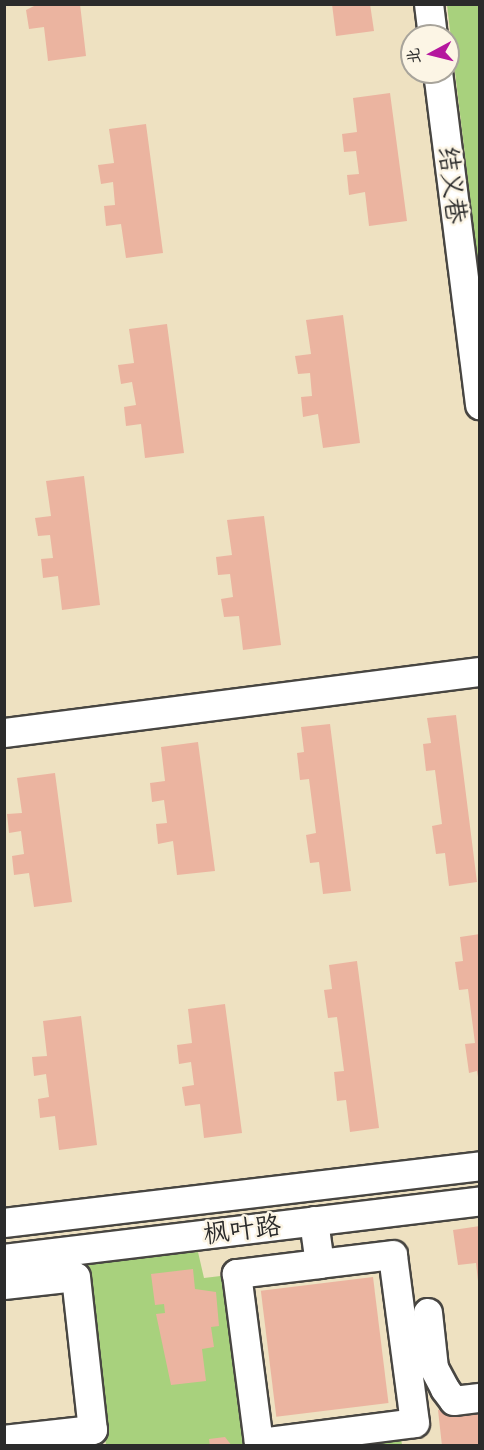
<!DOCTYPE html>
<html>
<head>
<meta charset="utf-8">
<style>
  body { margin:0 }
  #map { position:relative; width:484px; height:1450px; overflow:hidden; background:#eee1c1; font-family:Caveat,"LXGW WenKai TC",sans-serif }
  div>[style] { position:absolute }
  .green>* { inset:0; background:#a8d17d }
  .building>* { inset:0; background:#ebb4a0; transform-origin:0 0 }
  .roads { filter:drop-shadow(2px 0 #484642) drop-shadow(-2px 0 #484642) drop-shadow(0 2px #484642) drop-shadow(0 -2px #484642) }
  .minor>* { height:28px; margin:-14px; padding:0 14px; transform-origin:14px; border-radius:14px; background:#fff }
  span { translate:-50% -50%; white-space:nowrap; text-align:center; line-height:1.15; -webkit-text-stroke:5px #fcf5e5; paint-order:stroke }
  .street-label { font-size:26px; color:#2b2b2b }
  .frame { position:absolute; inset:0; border:6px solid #2b2b2b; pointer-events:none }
  .north { position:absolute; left:400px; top:24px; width:60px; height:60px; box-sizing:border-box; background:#fcf5e5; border:2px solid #a8a49b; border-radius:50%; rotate:263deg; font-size:16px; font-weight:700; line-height:24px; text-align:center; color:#2b2b2b }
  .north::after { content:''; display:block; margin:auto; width:21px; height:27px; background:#b5179e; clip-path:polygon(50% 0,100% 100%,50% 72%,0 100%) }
</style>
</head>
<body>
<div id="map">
  <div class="green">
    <i style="clip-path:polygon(447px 5px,479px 5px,479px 273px)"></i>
    <i style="clip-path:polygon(198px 1252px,204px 1278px,237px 1274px,259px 1443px,399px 1425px,402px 1445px,106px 1445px,80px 1263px)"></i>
  </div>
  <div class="building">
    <i style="clip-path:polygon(38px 4px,80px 4px,86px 56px,48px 61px,44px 27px,29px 29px,26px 10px)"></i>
    <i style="clip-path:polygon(332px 4px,370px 4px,374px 31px,336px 36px)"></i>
    <i style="clip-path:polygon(390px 93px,407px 221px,369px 226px,365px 192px,349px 195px,347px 175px,359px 174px,356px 151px,344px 152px,342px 134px,357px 132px,353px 98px)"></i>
    <i style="clip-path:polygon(146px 124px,163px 253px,126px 258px,121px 224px,106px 226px,104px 206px,115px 205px,113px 182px,101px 184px,98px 165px,114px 163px,109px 129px)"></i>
    <i style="clip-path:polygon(343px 315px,360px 443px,323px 448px,318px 414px,303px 417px,301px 397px,312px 396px,310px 373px,298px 374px,295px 356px,311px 354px,306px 320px)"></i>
    <i style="clip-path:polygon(167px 324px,184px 453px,145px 458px,141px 424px,126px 426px,124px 407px,136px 405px,132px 382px,121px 384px,118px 365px,134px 363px,129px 329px)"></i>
    <i style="clip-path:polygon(84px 476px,100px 605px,62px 610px,58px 576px,43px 578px,41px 559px,53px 558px,50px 535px,38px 536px,35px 518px,51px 516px,46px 481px)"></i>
    <i style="clip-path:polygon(264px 516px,281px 645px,243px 650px,239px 616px,224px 617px,221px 599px,233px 597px,230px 574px,218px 575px,216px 557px,232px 555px,227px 520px)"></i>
    <i style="clip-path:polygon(456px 715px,477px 882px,449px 886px,445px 853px,436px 854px,432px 826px,442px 824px,435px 770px,426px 771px,423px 744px,431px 743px,427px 718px)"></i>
    <i style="clip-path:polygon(330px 724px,351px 891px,323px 894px,319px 862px,310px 863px,306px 835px,316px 833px,309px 779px,300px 780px,297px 753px,304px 752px,301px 727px)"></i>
    <i style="clip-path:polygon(198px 742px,215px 871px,177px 875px,173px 841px,158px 844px,156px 824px,167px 823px,164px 800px,152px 802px,150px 783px,165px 781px,161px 747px)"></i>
    <i style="clip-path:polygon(55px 773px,72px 902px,34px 907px,29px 873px,14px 875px,12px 856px,24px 854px,21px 831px,9px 833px,7px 814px,22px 813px,17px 778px)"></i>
    <i style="clip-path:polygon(480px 934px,480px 1077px,478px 1077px,477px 1071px,469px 1073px,465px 1044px,475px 1043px,468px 989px,459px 990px,455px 962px,463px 961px,460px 937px)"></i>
    <i style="clip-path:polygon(357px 961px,379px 1128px,350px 1132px,346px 1100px,337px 1101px,334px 1072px,344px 1071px,337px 1017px,328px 1018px,324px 990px,332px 989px,329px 965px)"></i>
    <i style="clip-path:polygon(225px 1004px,242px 1133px,204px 1138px,200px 1104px,185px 1106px,182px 1087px,194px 1085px,191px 1062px,179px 1064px,177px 1045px,192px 1043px,188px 1009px)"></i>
    <i style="clip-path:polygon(81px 1016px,97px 1145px,59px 1150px,55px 1116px,40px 1118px,38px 1099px,49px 1097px,46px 1074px,34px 1076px,32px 1057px,47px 1056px,43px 1021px)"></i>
    <i style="clip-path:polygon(480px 1226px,480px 1281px,478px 1281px,476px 1263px,458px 1265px,453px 1230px)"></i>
    <i style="clip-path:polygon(193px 1269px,195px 1289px,216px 1292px,219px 1326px,211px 1327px,214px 1347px,202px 1349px,206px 1381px,171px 1385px,156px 1314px,165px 1313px,164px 1304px,155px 1305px,151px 1274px)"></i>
    <i style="left:373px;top:1277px;width:127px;height:113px;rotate:83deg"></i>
    <i style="clip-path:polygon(454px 1408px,460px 1415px,479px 1413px,480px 1446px,442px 1446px,438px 1410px)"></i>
    <i style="clip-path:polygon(225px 1437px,232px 1446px,210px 1446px,209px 1439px)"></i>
  </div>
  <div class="roads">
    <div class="minor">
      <i style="left:429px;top:4px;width:32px;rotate:83deg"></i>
      <i style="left:438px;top:72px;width:336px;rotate:82.8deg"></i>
      <i style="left:4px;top:733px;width:480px;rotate:-7.3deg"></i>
      <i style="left:314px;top:1221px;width:43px;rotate:82.1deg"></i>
      <i style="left:320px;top:1264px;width:84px;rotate:173.1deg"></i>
      <i style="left:237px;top:1274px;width:170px;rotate:82.6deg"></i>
      <i style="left:259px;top:1443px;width:157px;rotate:-7.3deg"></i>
      <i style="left:415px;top:1423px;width:169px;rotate:-97.5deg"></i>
      <i style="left:393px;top:1255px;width:74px;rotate:173deg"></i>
      <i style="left:4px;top:1223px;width:479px;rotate:-6.8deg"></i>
      <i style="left:4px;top:1259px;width:480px;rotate:-6.9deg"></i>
      <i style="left:4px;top:1285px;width:72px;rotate:-6.3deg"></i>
      <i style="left:76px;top:1277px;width:154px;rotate:83.7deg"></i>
      <i style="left:93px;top:1430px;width:90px;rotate:173.6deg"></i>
      <i style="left:428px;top:1313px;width:55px;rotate:83.8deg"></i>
      <i style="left:434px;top:1368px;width:24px;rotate:62deg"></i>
      <i style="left:445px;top:1389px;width:15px;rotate:53deg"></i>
      <i style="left:454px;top:1401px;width:26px;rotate:-7deg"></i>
    </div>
  </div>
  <div class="street-label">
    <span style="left:452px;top:185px;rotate:83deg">结义巷</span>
    <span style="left:242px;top:1230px;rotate:-7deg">枫叶路</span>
  </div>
  <div class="frame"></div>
  <div class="north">北</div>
</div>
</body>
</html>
